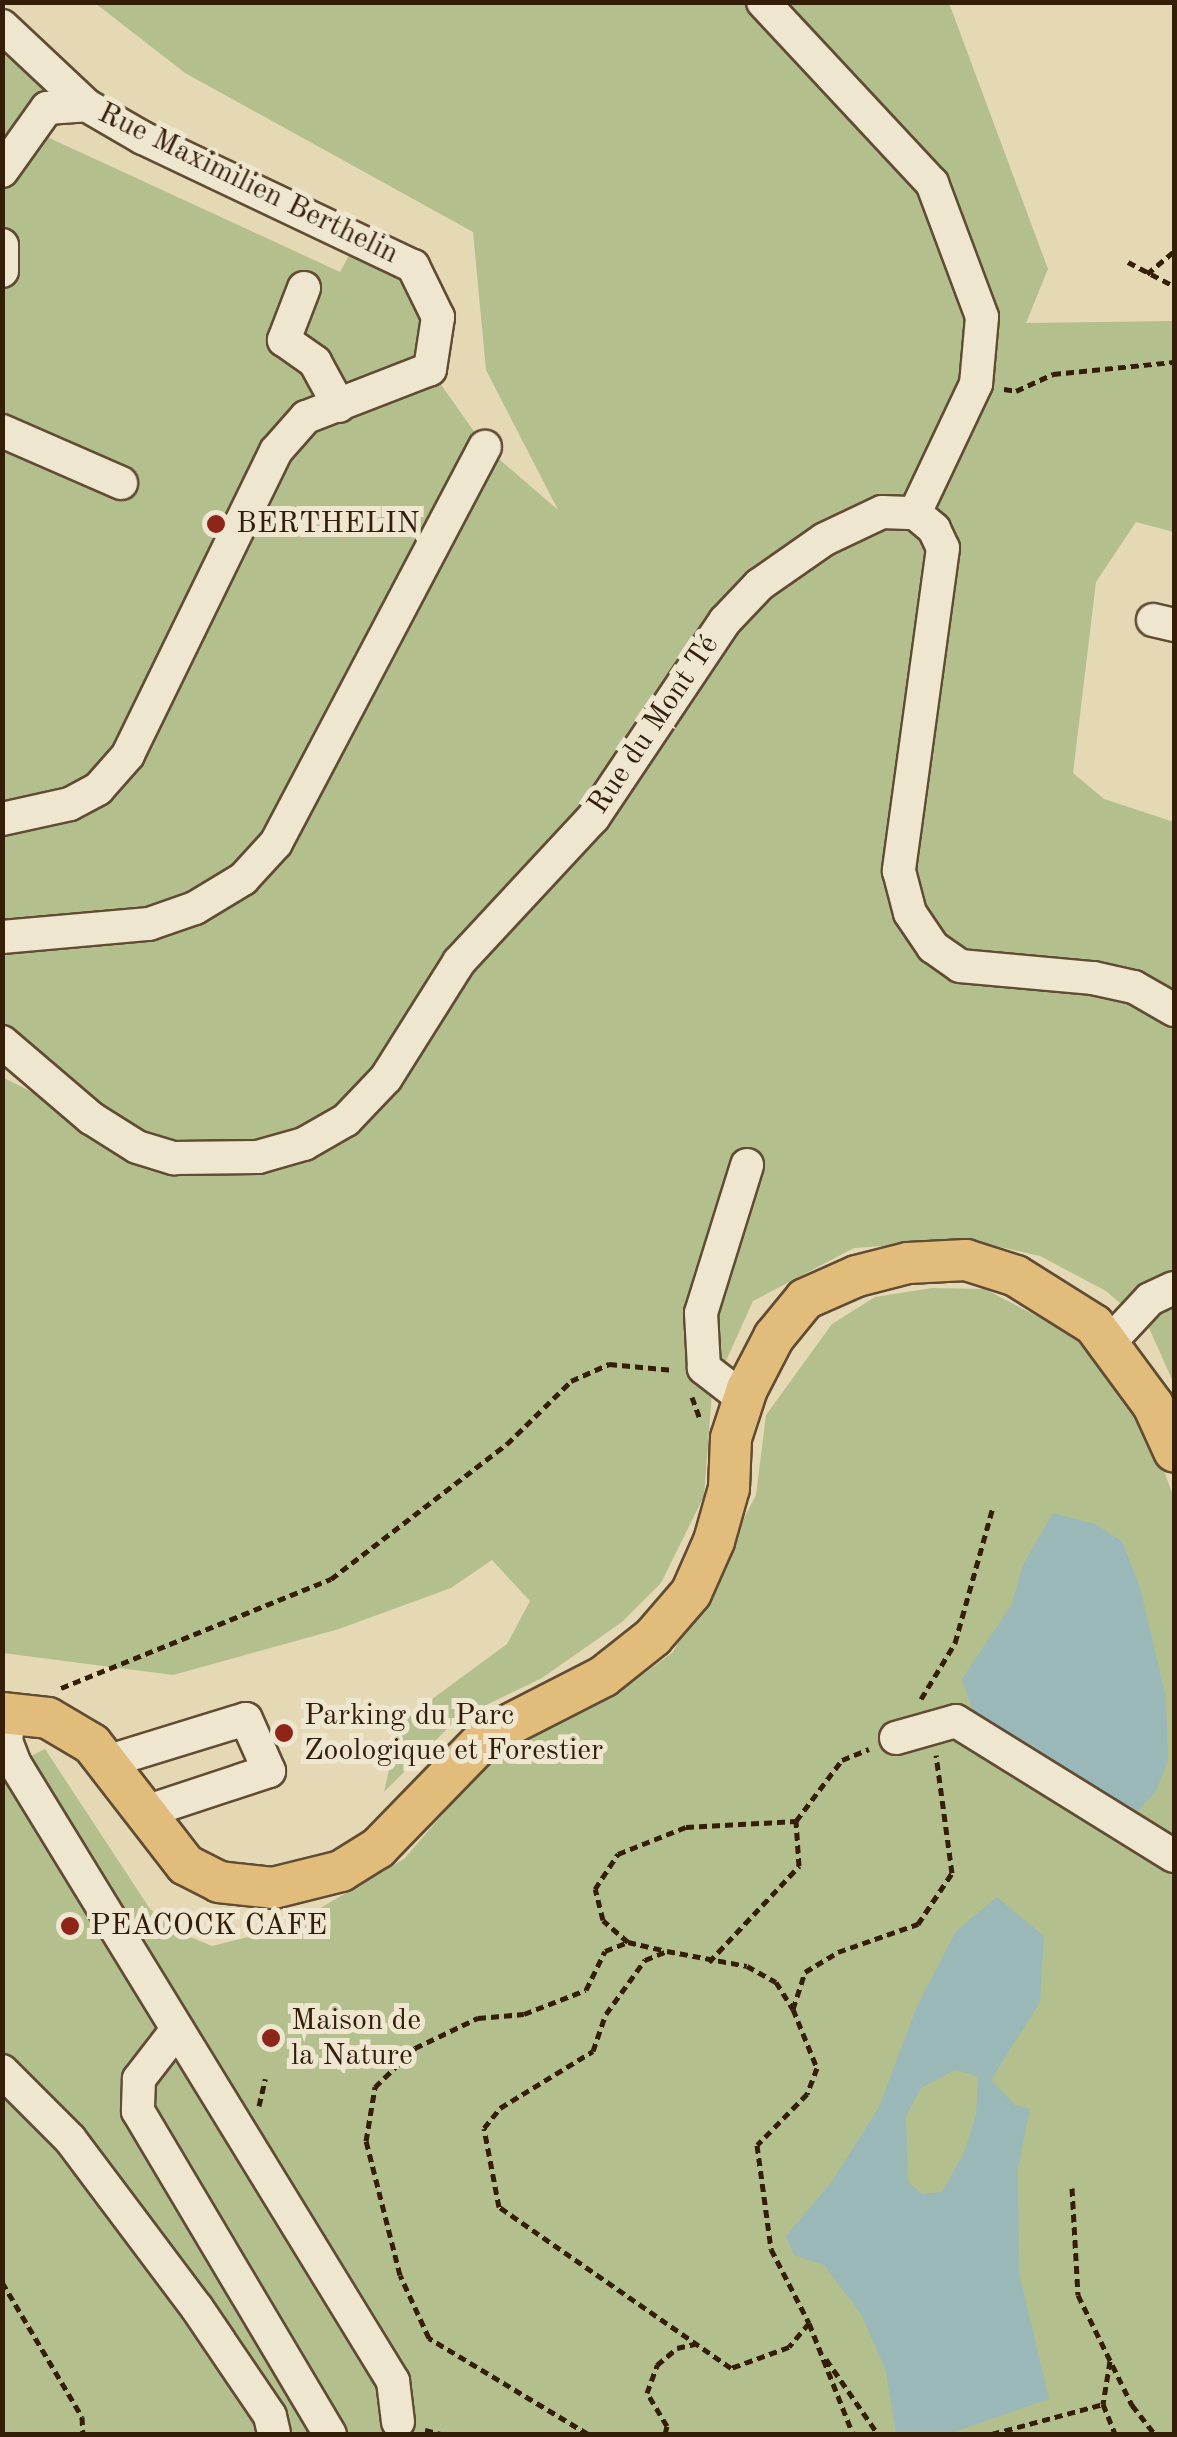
<!DOCTYPE html>
<html>
<head>
<meta charset="utf-8">
<style>
  body { margin:0 }
  #map { position:relative; width:1177px; height:2437px; overflow:hidden; background:#e5d8b5; font-family:"Old Standard TT",serif }
  div>[style] { position:absolute }
  .green>* { inset:0; background:#b4bf8e }
  .water>* { inset:0; background:#99b8b7 }
  .path>* { height:5px; margin-top:-2.5px; transform-origin:0; background:repeating-linear-gradient(90deg,#351e08 0 8px,transparent 0 13px) }
  .roads { filter:drop-shadow(2px 0 #614c33) drop-shadow(-2px 0 #614c33) drop-shadow(0 2px #614c33) drop-shadow(0 -2px #614c33) }
  .minor>* { height:32px; margin:-16px; padding:0 16px; transform-origin:16px; border-radius:16px; background:#eee6cf }
  .major>* { height:40px; margin:-20px; padding:0 20px; transform-origin:20px; border-radius:20px; background:#e2bc7a }
  .dots>* { width:28px; height:28px; translate:-50% -50%; box-sizing:border-box; border:5px solid #eee6cf; border-radius:50% }
  span { translate:-50% -50%; white-space:nowrap; text-align:center; line-height:1.15; -webkit-text-stroke:10px #eee6cf; paint-order:stroke }
  .street-label { font-size:30px; color:#351e08 }
  .poi-label { font-size:30px; color:#351e08 }
  .left { translate:0 -50%; text-align:left }
  .frame { position:absolute; inset:0; border:5px solid #351e08; pointer-events:none }
</style>
</head>
<body>
<div id="map">
  <div class="green">
    <i style="clip-path:polygon(95px 3px,949px 3px,1048px 269px,1026px 323px,1174px 321px,1174px 532px,1136px 522px,1096px 582px,1073px 773px,1104px 799px,1174px 822px,1174px 1384px,1149px 1328px,1106px 1291px,1040px 1256px,969px 1240px,854px 1248px,753px 1301px,712px 1392px,704px 1496px,661px 1583px,622px 1622px,542px 1678px,457px 1719px,384px 1792px,398px 1731px,413px 1713px,507px 1644px,530px 1601px,492px 1560px,451px 1588px,339px 1629px,173px 1675px,3px 1653px,2px 1077px,70px 1111px,3px 1042px,3px 26px,86px 105px,32px 130px,340px 272px,359px 237px,413px 266px,430px 369px,485px 447px,558px 510px,486px 370px,473px 232px,185px 73px)"></i>
    <i style="clip-path:polygon(932px 1288px,985px 1289px,1071px 1334px,1146px 1422px,1174px 1498px,1174px 2434px,3px 2434px,3px 1770px,45px 1749px,150px 1909px,178px 1932px,212px 1946px,288px 1927px,404px 1859px,492px 1757px,625px 1688px,673px 1652px,756px 1495px,766px 1415px,832px 1324px,875px 1297px)"></i>
  </div>
  <div class="water">
    <i style="clip-path:polygon(1053px 1513px,1095px 1524px,1122px 1541px,1140px 1587px,1166px 1698px,1168px 1761px,1156px 1791px,1135px 1815px,975px 1717px,962px 1679px,1012px 1604px,1022px 1567px)"></i>
    <i style="clip-path:polygon(evenodd,997px 1897px,1044px 1936px,1040px 2002px,991px 2080px,1015px 2105px,1030px 2109px,1018px 2167px,1019px 2273px,1049px 2399px,948px 2434px,896px 2434px,886px 2371px,861px 2314px,824px 2265px,794px 2255px,786px 2236px,833px 2180px,879px 2107px,917px 2006px,956px 1931px,997px 1897px,955px 2070px,978px 2076px,976px 2115px,964px 2153px,942px 2192px,922px 2194px,908px 2182px,906px 2116px,921px 2088px,955px 2070px)"></i>
  </div>
  <div class="path">
    <i style="left:1128px;top:262px;width:52px;rotate:27.6deg"></i>
    <i style="left:1147px;top:274px;width:35px;rotate:-40deg"></i>
    <i style="left:1004px;top:389px;width:12px;rotate:9deg"></i>
    <i style="left:1016px;top:391px;width:41px;rotate:-24.7deg"></i>
    <i style="left:1053px;top:374px;width:122px;rotate:-5.7deg"></i>
    <i style="left:692px;top:1397px;width:23px;rotate:70deg"></i>
    <i style="left:61px;top:1688px;width:291px;rotate:-22deg"></i>
    <i style="left:331px;top:1579px;width:222px;rotate:-37.5deg"></i>
    <i style="left:507px;top:1444px;width:90px;rotate:-44.5deg"></i>
    <i style="left:571px;top:1381px;width:42px;rotate:-24.1deg"></i>
    <i style="left:609px;top:1364px;width:65px;rotate:5.3deg"></i>
    <i style="left:921px;top:1699px;width:66px;rotate:-58.7deg"></i>
    <i style="left:955px;top:1643px;width:141px;rotate:-74.4deg"></i>
    <i style="left:628px;top:1942px;width:33px;rotate:-139deg"></i>
    <i style="left:603px;top:1920px;width:32px;rotate:-104deg"></i>
    <i style="left:595px;top:1889px;width:42px;rotate:-56.7deg"></i>
    <i style="left:618px;top:1854px;width:73px;rotate:-21.7deg"></i>
    <i style="left:686px;top:1827px;width:110px;rotate:-3.1deg"></i>
    <i style="left:796px;top:1821px;width:76px;rotate:-53deg"></i>
    <i style="left:842px;top:1760px;width:29px;rotate:-22deg"></i>
    <i style="left:709px;top:1962px;width:132px;rotate:-46.8deg"></i>
    <i style="left:799px;top:1866px;width:45px;rotate:-93.8deg"></i>
    <i style="left:793px;top:2009px;width:39px;rotate:-72deg"></i>
    <i style="left:805px;top:1972px;width:39px;rotate:-31deg"></i>
    <i style="left:838px;top:1952px;width:85px;rotate:-19.3deg"></i>
    <i style="left:918px;top:1924px;width:61px;rotate:-56.3deg"></i>
    <i style="left:952px;top:1873px;width:119px;rotate:-97.7deg"></i>
    <i style="left:259px;top:2106px;width:28px;rotate:-77deg"></i>
    <i style="left:1072px;top:2188px;width:107px;rotate:86.8deg"></i>
    <i style="left:1078px;top:2295px;width:123px;rotate:63.9deg"></i>
    <i style="left:1132px;top:2405px;width:37px;rotate:52deg"></i>
    <i style="left:2px;top:2282px;width:157px;rotate:59.3deg"></i>
    <i style="left:82px;top:2417px;width:17px;rotate:87deg"></i>
    <i style="left:809px;top:2323px;width:31px;rotate:130deg"></i>
    <i style="left:789px;top:2347px;width:62px;rotate:160.1deg"></i>
    <i style="left:731px;top:2368px;width:282px;rotate:-145.2deg"></i>
    <i style="left:499px;top:2207px;width:80px;rotate:-100.8deg"></i>
    <i style="left:484px;top:2128px;width:26px;rotate:-51deg"></i>
    <i style="left:500px;top:2108px;width:109px;rotate:-31.5deg"></i>
    <i style="left:593px;top:2051px;width:39px;rotate:-71deg"></i>
    <i style="left:606px;top:2014px;width:67px;rotate:-54.2deg"></i>
    <i style="left:645px;top:1960px;width:24px;rotate:-22deg"></i>
    <i style="left:667px;top:1951px;width:81px;rotate:10.6deg"></i>
    <i style="left:747px;top:1966px;width:33px;rotate:29deg"></i>
    <i style="left:776px;top:1982px;width:32px;rotate:58deg"></i>
    <i style="left:793px;top:2009px;width:64px;rotate:67.9deg"></i>
    <i style="left:817px;top:2068px;width:28px;rotate:111deg"></i>
    <i style="left:807px;top:2094px;width:71px;rotate:134.4deg"></i>
    <i style="left:757px;top:2145px;width:105px;rotate:82.3deg"></i>
    <i style="left:771px;top:2249px;width:83px;rotate:62.8deg"></i>
    <i style="left:809px;top:2323px;width:119px;rotate:68.4deg"></i>
    <i style="left:826px;top:2359px;width:91px;rotate:55.3deg"></i>
    <i style="left:1110px;top:2361px;width:44px;rotate:99.2deg"></i>
    <i style="left:1103px;top:2404px;width:32px;rotate:68deg"></i>
    <i style="left:425px;top:2430px;width:16px;rotate:14deg"></i>
    <i style="left:588px;top:2434px;width:186px;rotate:-148.9deg"></i>
    <i style="left:429px;top:2338px;width:69px;rotate:-114.7deg"></i>
    <i style="left:400px;top:2275px;width:138px;rotate:-104.2deg"></i>
    <i style="left:366px;top:2141px;width:55px;rotate:-80.5deg"></i>
    <i style="left:375px;top:2087px;width:56px;rotate:-44.3deg"></i>
    <i style="left:415px;top:2048px;width:70px;rotate:-25.5deg"></i>
    <i style="left:478px;top:2018px;width:46px;rotate:-5deg"></i>
    <i style="left:524px;top:2014px;width:66px;rotate:-21.2deg"></i>
    <i style="left:586px;top:1990px;width:43px;rotate:-64deg"></i>
    <i style="left:605px;top:1951px;width:25px;rotate:-21deg"></i>
    <i style="left:628px;top:1942px;width:37px;rotate:13deg"></i>
    <i style="left:665px;top:2434px;width:8px;rotate:-76deg"></i>
    <i style="left:667px;top:2426px;width:39px;rotate:-121deg"></i>
    <i style="left:647px;top:2393px;width:30px;rotate:-70deg"></i>
    <i style="left:657px;top:2365px;width:26px;rotate:-40deg"></i>
    <i style="left:677px;top:2348px;width:18px;rotate:-13deg"></i>
    <i style="left:992px;top:2434px;width:115px;rotate:-15.1deg"></i>
  </div>
  <div class="roads">
    <div class="minor">
      <i style="left:763px;top:2px;width:248px;rotate:47deg"></i>
      <i style="left:932px;top:183px;width:143px;rotate:69.5deg"></i>
      <i style="left:982px;top:317px;width:67px;rotate:95.1deg"></i>
      <i style="left:976px;top:384px;width:143px;rotate:115.3deg"></i>
      <i style="left:2px;top:26px;width:115px;rotate:43.2deg"></i>
      <i style="left:86px;top:105px;width:66px;rotate:30.1deg"></i>
      <i style="left:143px;top:138px;width:299px;rotate:25.4deg"></i>
      <i style="left:413px;top:266px;width:57px;rotate:63.9deg"></i>
      <i style="left:438px;top:317px;width:53px;rotate:98.7deg"></i>
      <i style="left:430px;top:369px;width:133px;rotate:158.8deg"></i>
      <i style="left:306px;top:417px;width:45px;rotate:131.4deg"></i>
      <i style="left:276px;top:451px;width:338px;rotate:116deg"></i>
      <i style="left:128px;top:755px;width:45px;rotate:131.4deg"></i>
      <i style="left:98px;top:789px;width:32px;rotate:152deg"></i>
      <i style="left:70px;top:804px;width:70px;rotate:167.6deg"></i>
      <i style="left:2px;top:171px;width:77px;rotate:-54.5deg"></i>
      <i style="left:47px;top:108px;width:39px;rotate:-4deg"></i>
      <i style="left:2px;top:245px;width:26px;rotate:90deg"></i>
      <i style="left:304px;top:288px;width:56px;rotate:111deg"></i>
      <i style="left:284px;top:340px;width:38px;rotate:35deg"></i>
      <i style="left:315px;top:362px;width:50px;rotate:61.4deg"></i>
      <i style="left:2px;top:431px;width:130px;rotate:23.6deg"></i>
      <i style="left:915px;top:513px;width:25px;rotate:40deg"></i>
      <i style="left:934px;top:529px;width:21px;rotate:65deg"></i>
      <i style="left:943px;top:548px;width:326px;rotate:97.8deg"></i>
      <i style="left:899px;top:871px;width:43px;rotate:75.3deg"></i>
      <i style="left:910px;top:913px;width:41px;rotate:55.9deg"></i>
      <i style="left:933px;top:947px;width:33px;rotate:35deg"></i>
      <i style="left:960px;top:966px;width:134px;rotate:5.2deg"></i>
      <i style="left:1093px;top:978px;width:42px;rotate:12.4deg"></i>
      <i style="left:1134px;top:987px;width:46px;rotate:29.9deg"></i>
      <i style="left:1153px;top:620px;width:22px;rotate:13deg"></i>
      <i style="left:2px;top:937px;width:148px;rotate:-5.1deg"></i>
      <i style="left:149px;top:924px;width:49px;rotate:-19.2deg"></i>
      <i style="left:195px;top:908px;width:56px;rotate:-31.1deg"></i>
      <i style="left:243px;top:879px;width:49px;rotate:-47.5deg"></i>
      <i style="left:276px;top:843px;width:448px;rotate:-62.2deg"></i>
      <i style="left:2px;top:1042px;width:117px;rotate:40.5deg"></i>
      <i style="left:91px;top:1118px;width:54px;rotate:32.2deg"></i>
      <i style="left:137px;top:1147px;width:39px;rotate:17deg"></i>
      <i style="left:174px;top:1158px;width:84px;rotate:-0.7deg"></i>
      <i style="left:258px;top:1157px;width:48px;rotate:-15.8deg"></i>
      <i style="left:304px;top:1144px;width:48px;rotate:-29.7deg"></i>
      <i style="left:346px;top:1120px;width:58px;rotate:-46.4deg"></i>
      <i style="left:386px;top:1078px;width:137px;rotate:-57.8deg"></i>
      <i style="left:459px;top:962px;width:197px;rotate:-47.1deg"></i>
      <i style="left:593px;top:818px;width:237px;rotate:-56.2deg"></i>
      <i style="left:725px;top:621px;width:50px;rotate:-46.6deg"></i>
      <i style="left:759px;top:585px;width:80px;rotate:-34.9deg"></i>
      <i style="left:825px;top:539px;width:63px;rotate:-25.3deg"></i>
      <i style="left:882px;top:512px;width:33px;rotate:2deg"></i>
      <i style="left:1109px;top:1343px;width:60px;rotate:-47deg"></i>
      <i style="left:1150px;top:1299px;width:26px;rotate:-25deg"></i>
      <i style="left:744px;top:1399px;width:51px;rotate:-142.2deg"></i>
      <i style="left:704px;top:1368px;width:55px;rotate:-93.1deg"></i>
      <i style="left:701px;top:1313px;width:155px;rotate:-72.7deg"></i>
      <i style="left:9px;top:1713px;width:28px;rotate:96deg"></i>
      <i style="left:6px;top:1741px;width:25px;rotate:69deg"></i>
      <i style="left:15px;top:1764px;width:724px;rotate:58.51deg"></i>
      <i style="left:393px;top:2381px;width:41px;rotate:83deg"></i>
      <i style="left:896px;top:1738px;width:62px;rotate:-15.8deg"></i>
      <i style="left:956px;top:1721px;width:256px;rotate:31.8deg"></i>
      <i style="left:106px;top:1762px;width:146px;rotate:-17.1deg"></i>
      <i style="left:246px;top:1719px;width:57px;rotate:66.1deg"></i>
      <i style="left:269px;top:1771px;width:131px;rotate:161.7deg"></i>
      <i style="left:176px;top:2031px;width:61px;rotate:127.6deg"></i>
      <i style="left:139px;top:2079px;width:32px;rotate:92deg"></i>
      <i style="left:138px;top:2111px;width:376px;rotate:59.3deg"></i>
      <i style="left:2px;top:2071px;width:96px;rotate:45deg"></i>
      <i style="left:70px;top:2139px;width:211px;rotate:53.1deg"></i>
      <i style="left:197px;top:2308px;width:130px;rotate:55.9deg"></i>
      <i style="left:270px;top:2416px;width:18px;rotate:77deg"></i>
    </div>
    <div class="major">
      <i style="left:2px;top:1713px;width:46px;rotate:6.2deg"></i>
      <i style="left:48px;top:1718px;width:51px;rotate:30.6deg"></i>
      <i style="left:92px;top:1744px;width:153px;rotate:52.2deg"></i>
      <i style="left:186px;top:1865px;width:37px;rotate:27deg"></i>
      <i style="left:219px;top:1882px;width:54px;rotate:6.3deg"></i>
      <i style="left:273px;top:1888px;width:70px;rotate:-14deg"></i>
      <i style="left:341px;top:1871px;width:44px;rotate:-31.9deg"></i>
      <i style="left:378px;top:1848px;width:156px;rotate:-45.8deg"></i>
      <i style="left:487px;top:1736px;width:131px;rotate:-27.1deg"></i>
      <i style="left:604px;top:1676px;width:63px;rotate:-38.5deg"></i>
      <i style="left:653px;top:1637px;width:58px;rotate:-49.2deg"></i>
      <i style="left:691px;top:1593px;width:57px;rotate:-66.1deg"></i>
      <i style="left:714px;top:1541px;width:55px;rotate:-74.2deg"></i>
      <i style="left:729px;top:1488px;width:50px;rotate:-87.7deg"></i>
      <i style="left:731px;top:1438px;width:52px;rotate:-71.9deg"></i>
      <i style="left:747px;top:1389px;width:59px;rotate:-62.6deg"></i>
      <i style="left:774px;top:1337px;width:49px;rotate:-50.8deg"></i>
      <i style="left:805px;top:1299px;width:57px;rotate:-23.9deg"></i>
      <i style="left:857px;top:1276px;width:53px;rotate:-14.3deg"></i>
      <i style="left:908px;top:1263px;width:58px;rotate:-3deg"></i>
      <i style="left:966px;top:1260px;width:52px;rotate:17.7deg"></i>
      <i style="left:1016px;top:1276px;width:92px;rotate:32.1deg"></i>
      <i style="left:1094px;top:1325px;width:99px;rotate:53.6deg"></i>
      <i style="left:1153px;top:1405px;width:51px;rotate:65.5deg"></i>
    </div>
  </div>
  <div class="dots">
    <i style="left:216px;top:524px;background:#8f2418"></i>
    <i style="left:284px;top:1733px;background:#8f2418"></i>
    <i style="left:70px;top:1926px;background:#8f2418"></i>
    <i style="left:271px;top:2038px;background:#8f2418"></i>
  </div>
  <div class="street-label">
    <span style="left:248px;top:184px;rotate:26deg">Rue Maximilien Berthelin</span>
    <span style="left:654px;top:725px;rotate:-56deg">Rue du Mont Té</span>
  </div>
  <div class="poi-label">
    <span class="left" style="left:236px;top:524px">BERTHELIN</span>
    <span class="left" style="left:304px;top:1733px">Parking du Parc<br>Zoologique et Forestier</span>
    <span class="left" style="left:90px;top:1926px">PEACOCK CAFE</span>
    <span class="left" style="left:291px;top:2038px">Maison de<br>la Nature</span>
  </div>
  <div class="frame"></div>
</div>
</body>
</html>
